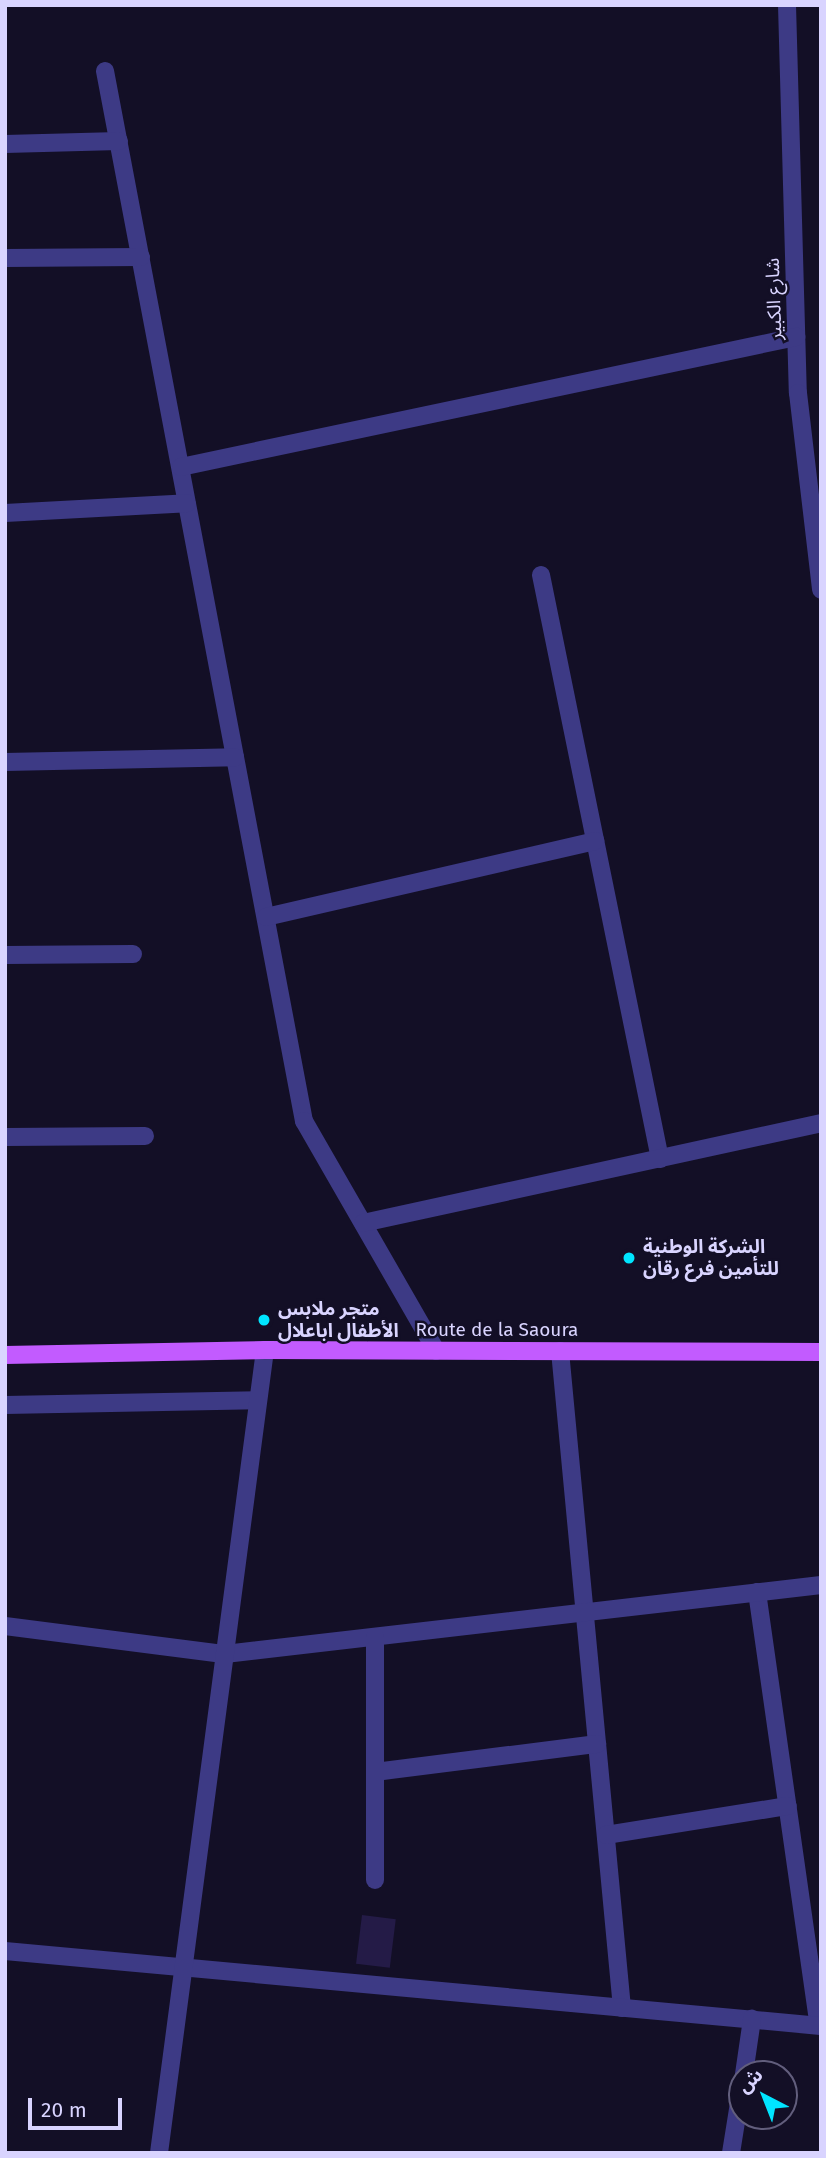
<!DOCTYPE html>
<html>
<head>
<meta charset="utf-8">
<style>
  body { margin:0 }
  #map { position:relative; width:826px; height:2158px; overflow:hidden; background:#130f26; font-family:"Fira Sans","Noto Sans Arabic",sans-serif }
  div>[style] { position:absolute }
  .building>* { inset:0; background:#241b47; transform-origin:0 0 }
  .minor>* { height:18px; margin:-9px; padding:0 9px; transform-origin:9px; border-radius:9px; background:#3d3a85 }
  .primary>* { height:18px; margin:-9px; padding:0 9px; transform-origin:9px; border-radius:9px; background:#c25bff }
  .dots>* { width:19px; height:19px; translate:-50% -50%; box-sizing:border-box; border:4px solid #130f26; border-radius:50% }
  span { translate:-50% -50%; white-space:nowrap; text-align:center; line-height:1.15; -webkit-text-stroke:5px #130f26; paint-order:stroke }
  .street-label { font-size:19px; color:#d9d4ff }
  .poi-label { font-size:19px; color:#d9d4ff; font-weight:700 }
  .left { translate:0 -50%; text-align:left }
  .frame { position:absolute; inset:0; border:7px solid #d9d4ff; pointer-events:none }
  .north { position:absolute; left:728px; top:2060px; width:70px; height:70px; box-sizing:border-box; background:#130f26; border:2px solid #625e7d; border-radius:50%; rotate:318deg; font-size:19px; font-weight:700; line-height:28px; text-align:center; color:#d9d4ff }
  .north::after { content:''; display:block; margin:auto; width:24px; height:32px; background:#00e5ff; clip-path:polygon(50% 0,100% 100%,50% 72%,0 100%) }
  .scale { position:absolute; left:28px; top:2098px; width:94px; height:32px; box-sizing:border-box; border:4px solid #d9d4ff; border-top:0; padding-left:9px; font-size:21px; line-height:24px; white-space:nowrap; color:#d9d4ff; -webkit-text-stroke:5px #130f26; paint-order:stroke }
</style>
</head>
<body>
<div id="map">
  <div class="building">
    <i style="left:362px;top:1915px;width:34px;height:49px;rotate:7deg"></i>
  </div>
  <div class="minor">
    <i style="left:787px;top:5px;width:388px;rotate:88.4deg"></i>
    <i style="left:798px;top:393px;width:198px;rotate:83.3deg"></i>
    <i style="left:105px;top:71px;width:1069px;rotate:79.27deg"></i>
    <i style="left:304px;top:1121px;width:265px;rotate:60.1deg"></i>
    <i style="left:5px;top:144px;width:114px;rotate:-1.5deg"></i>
    <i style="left:5px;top:258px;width:136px;rotate:-0.4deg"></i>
    <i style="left:181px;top:467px;width:629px;rotate:-11.94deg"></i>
    <i style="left:5px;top:513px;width:182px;rotate:-3.1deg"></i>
    <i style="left:541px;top:575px;width:596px;rotate:78.48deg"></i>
    <i style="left:5px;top:762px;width:230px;rotate:-1.2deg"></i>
    <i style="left:266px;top:917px;width:338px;rotate:-13deg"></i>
    <i style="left:5px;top:955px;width:128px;rotate:-0.4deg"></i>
    <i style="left:5px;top:1137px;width:140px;rotate:-0.4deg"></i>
    <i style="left:363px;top:1223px;width:469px;rotate:-12.3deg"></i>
    <i style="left:560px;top:1351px;width:660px;rotate:84.61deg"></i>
    <i style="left:5px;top:1405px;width:253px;rotate:-1.1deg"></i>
    <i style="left:757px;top:1592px;width:437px;rotate:81.9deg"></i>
    <i style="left:5px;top:1626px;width:222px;rotate:7.3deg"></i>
    <i style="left:225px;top:1654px;width:600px;rotate:-6.6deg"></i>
    <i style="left:375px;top:1772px;width:224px;rotate:-7.2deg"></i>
    <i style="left:606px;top:1835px;width:184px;rotate:-9.1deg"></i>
    <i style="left:375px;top:1880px;width:243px;rotate:-90deg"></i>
    <i style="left:5px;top:1951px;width:819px;rotate:5.25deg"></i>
    <i style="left:744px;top:2074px;width:56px;rotate:-81.7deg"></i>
    <i style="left:159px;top:2153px;width:810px;rotate:-82.48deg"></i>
    <i style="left:731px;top:2153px;width:70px;rotate:-80.9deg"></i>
  </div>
  <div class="primary">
    <i style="left:5px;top:1355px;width:260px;rotate:-1.1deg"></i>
    <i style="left:265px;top:1350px;width:556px;rotate:0.21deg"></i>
  </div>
  <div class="dots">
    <i style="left:629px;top:1258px;background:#00e5ff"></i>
    <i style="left:264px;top:1320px;background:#00e5ff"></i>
  </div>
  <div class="street-label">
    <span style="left:774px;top:299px;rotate:-92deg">شارع الكبير</span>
    <span style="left:497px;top:1330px">Route de la Saoura</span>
  </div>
  <div class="poi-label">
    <span class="left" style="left:643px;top:1258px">الشركة الوطنية<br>للتأمين فرع رقان</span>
    <span class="left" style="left:278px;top:1320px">متجر ملابس<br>الأطفال اباعلال</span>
  </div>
  <div class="frame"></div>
  <div class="north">ش</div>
  <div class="scale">20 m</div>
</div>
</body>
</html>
